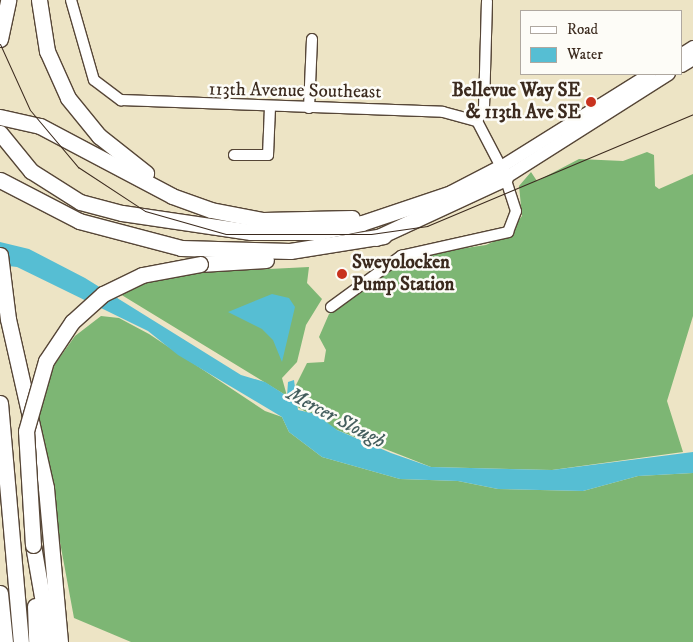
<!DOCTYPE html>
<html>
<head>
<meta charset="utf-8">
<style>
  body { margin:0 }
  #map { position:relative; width:693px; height:642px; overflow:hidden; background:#ede4c5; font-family:"IM FELL DW Pica",serif }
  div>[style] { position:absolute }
  .forest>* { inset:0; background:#7db674 }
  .water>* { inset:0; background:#56bed3 }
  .roads { filter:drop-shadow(1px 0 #564637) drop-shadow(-1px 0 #564637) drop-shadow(0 1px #564637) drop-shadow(0 -1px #564637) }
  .minor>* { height:10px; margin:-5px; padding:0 5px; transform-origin:5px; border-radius:5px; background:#fff }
  .major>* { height:12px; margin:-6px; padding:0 6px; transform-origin:6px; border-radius:6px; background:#fff }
  .highway>* { height:15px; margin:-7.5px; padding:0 7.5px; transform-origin:7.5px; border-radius:7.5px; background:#fff }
  .tram>* { height:1px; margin:-0.5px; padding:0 0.5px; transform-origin:0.5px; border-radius:0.5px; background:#3b2a1e }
  .bridges { filter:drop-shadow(1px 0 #564637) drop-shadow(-1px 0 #564637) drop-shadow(0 1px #564637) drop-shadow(0 -1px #564637) }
  .highway-bridge>* { height:15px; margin:-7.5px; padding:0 7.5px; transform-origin:7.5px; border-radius:7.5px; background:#fff }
  .dots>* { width:14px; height:14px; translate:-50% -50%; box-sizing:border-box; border:2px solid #fdfcf7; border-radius:50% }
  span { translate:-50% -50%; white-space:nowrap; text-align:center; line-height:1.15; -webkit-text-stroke:5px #fdfcf7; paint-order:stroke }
  .street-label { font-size:19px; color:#3b2a1e }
  .poi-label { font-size:19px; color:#3b2a1e; font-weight:700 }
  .right { translate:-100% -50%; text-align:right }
  .left { translate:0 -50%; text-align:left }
  .water-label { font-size:20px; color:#445e5d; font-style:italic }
  .legend { position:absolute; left:520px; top:10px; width:162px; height:65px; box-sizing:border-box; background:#fdfcf7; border:1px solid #afa8a0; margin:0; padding:6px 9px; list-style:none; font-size:15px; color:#3b2a1e }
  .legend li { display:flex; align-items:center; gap:10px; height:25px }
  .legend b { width:25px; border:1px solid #afa8a0 }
</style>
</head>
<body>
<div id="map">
  <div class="forest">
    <i style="clip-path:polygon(647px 152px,654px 155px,655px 186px,659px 189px,693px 174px,693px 316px,667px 401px,683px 452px,552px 470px,431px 467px,337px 430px,294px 405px,296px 385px,307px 363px,324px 362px,326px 350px,319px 337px,329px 314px,378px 274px,418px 255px,486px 245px,506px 236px,522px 216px,519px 186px,531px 172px,537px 181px,579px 159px,623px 161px)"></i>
    <i style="clip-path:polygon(309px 267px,307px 283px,322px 299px,306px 325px,297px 362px,282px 378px,287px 396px,120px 294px,167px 274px)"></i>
    <i style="clip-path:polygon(101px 316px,119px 318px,149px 334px,265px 411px,282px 417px,289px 432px,322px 457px,400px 479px,458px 481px,498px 489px,583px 491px,638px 476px,693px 473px,693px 642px,131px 642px,74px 618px,36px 412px,55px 364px,75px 336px)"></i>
  </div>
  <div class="water">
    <i style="clip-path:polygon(0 242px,29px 249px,85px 278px,241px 375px,265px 382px,287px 396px,288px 382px,294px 380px,298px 410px,316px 414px,337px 430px,391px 453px,431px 467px,552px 470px,693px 452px,693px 473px,638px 476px,583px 491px,498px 489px,458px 481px,400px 479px,322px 457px,289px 432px,282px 417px,178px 355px,148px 331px,17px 267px,0 265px)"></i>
    <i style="clip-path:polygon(272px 294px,289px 298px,295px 307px,282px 362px,273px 340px,262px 329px,228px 312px)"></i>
  </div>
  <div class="roads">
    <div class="minor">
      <i style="left:71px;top:0;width:83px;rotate:74deg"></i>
      <i style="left:94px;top:80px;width:34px;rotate:37deg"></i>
      <i style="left:121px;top:100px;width:322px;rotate:2.1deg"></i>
      <i style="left:443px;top:112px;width:35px;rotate:15deg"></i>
      <i style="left:309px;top:108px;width:69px;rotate:-87.5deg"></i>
      <i style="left:477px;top:121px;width:15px;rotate:-62deg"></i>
      <i style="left:484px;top:108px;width:107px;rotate:-88.4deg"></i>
      <i style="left:477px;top:121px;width:52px;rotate:62.4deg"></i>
      <i style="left:234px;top:155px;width:34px"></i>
      <i style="left:268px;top:155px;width:47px;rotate:-87.6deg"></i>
      <i style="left:331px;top:307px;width:87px;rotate:-36.1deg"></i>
      <i style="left:401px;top:256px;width:110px;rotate:-12.6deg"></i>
      <i style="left:508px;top:232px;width:22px;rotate:-69deg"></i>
      <i style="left:516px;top:211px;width:35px;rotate:-108deg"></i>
    </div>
    <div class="major">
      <i style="left:682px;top:54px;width:13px;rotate:-32deg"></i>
      <i style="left:682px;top:66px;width:13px;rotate:-32deg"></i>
      <i style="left:501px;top:167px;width:176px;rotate:-32deg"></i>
      <i style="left:505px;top:178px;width:194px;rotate:-32.4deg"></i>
    </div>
    <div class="highway">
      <i style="left:39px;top:0;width:52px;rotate:81.1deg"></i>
      <i style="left:47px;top:51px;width:51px;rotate:65.9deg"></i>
      <i style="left:68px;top:98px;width:49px;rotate:50.8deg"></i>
      <i style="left:99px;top:136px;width:60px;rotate:38.2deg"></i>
      <i style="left:0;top:39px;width:40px;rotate:-78deg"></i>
      <i style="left:0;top:117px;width:41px;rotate:12.7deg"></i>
      <i style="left:40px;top:126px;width:149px;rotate:27.9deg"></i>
      <i style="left:172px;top:196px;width:41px;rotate:19.7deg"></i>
      <i style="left:211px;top:210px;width:53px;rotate:10.9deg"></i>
      <i style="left:263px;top:220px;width:89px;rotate:-1.3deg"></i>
      <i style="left:0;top:133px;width:49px;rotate:50.8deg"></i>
      <i style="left:31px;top:171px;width:58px;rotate:32.3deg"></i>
      <i style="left:80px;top:202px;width:43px;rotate:14.7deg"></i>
      <i style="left:122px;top:213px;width:130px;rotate:8.4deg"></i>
      <i style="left:251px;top:232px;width:68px"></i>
      <i style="left:319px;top:232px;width:44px;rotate:-11.8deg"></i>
      <i style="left:362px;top:223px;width:94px;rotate:-18.6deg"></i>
      <i style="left:451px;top:193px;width:56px;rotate:-27.5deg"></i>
      <i style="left:0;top:180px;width:89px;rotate:27.4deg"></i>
      <i style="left:79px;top:221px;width:106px;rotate:14.8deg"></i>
      <i style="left:181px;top:248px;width:109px;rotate:1.6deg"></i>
      <i style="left:290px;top:251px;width:95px;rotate:-9.1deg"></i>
      <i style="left:376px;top:238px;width:142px;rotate:-24.9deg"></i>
      <i style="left:0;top:255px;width:64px;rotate:82.9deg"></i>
      <i style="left:8px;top:319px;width:173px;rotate:77.3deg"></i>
      <i style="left:46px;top:488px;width:155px;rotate:84.8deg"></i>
      <i style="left:200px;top:264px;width:66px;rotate:-3.5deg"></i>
      <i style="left:0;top:403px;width:240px;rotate:85deg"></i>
      <i style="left:33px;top:545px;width:98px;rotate:80.1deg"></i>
      <i style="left:0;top:593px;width:49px;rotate:84.2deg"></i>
      <i style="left:35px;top:606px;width:36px;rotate:88deg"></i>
    </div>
  </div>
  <div class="tram">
    <i style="left:0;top:44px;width:72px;rotate:65.6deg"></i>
    <i style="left:30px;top:110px;width:75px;rotate:49.9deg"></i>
    <i style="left:78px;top:167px;width:80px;rotate:33.3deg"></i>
    <i style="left:145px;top:211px;width:84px;rotate:15.9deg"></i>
    <i style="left:226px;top:234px;width:145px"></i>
    <i style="left:371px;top:234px;width:57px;rotate:-8.1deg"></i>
    <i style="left:427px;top:226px;width:289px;rotate:-22.8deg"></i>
  </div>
  <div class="bridges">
    <div class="highway-bridge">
      <i style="left:33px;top:545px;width:114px;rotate:-93.5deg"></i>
      <i style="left:26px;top:431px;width:73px;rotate:-74.1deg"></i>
      <i style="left:46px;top:361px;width:47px;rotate:-56.3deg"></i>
      <i style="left:72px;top:322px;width:42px;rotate:-42.1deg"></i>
      <i style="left:103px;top:294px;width:43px;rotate:-26deg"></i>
      <i style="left:142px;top:275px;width:59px;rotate:-10.7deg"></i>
    </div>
  </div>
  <div class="dots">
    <i style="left:591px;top:102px;background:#c8321e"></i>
    <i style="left:342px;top:274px;background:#c8321e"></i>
  </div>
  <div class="street-label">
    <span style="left:295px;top:91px;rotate:1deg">113th Avenue Southeast</span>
  </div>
  <div class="poi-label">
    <span class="right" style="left:581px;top:102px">Bellevue Way SE<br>&amp; 113th Ave SE</span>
    <span class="left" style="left:352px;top:274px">Sweyolocken<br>Pump Station</span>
  </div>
  <div class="water-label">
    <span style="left:336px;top:418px;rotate:28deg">Mercer Slough</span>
  </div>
  <ul class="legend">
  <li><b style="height:6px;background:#fff"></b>Road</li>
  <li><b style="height:14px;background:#56bed3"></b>Water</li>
  </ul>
</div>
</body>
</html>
